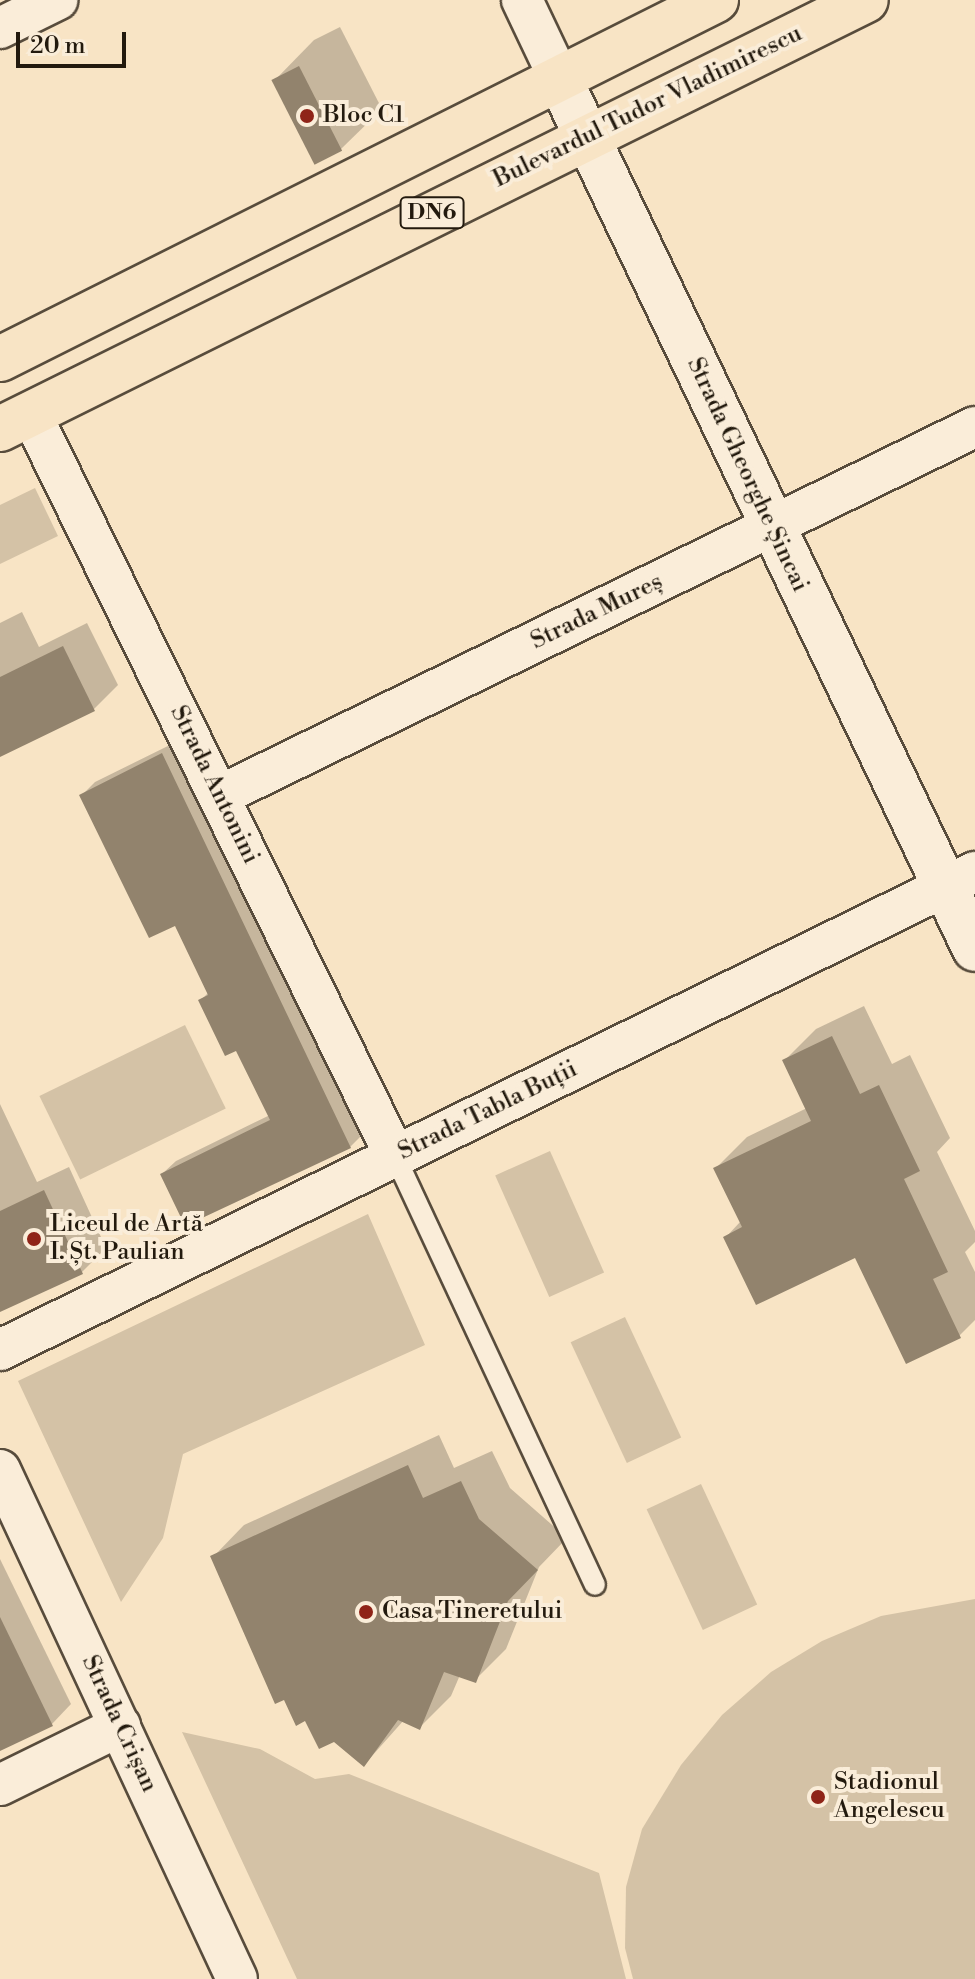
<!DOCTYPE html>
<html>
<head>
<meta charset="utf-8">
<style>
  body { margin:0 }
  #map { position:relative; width:975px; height:1979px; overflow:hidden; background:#f8e4c5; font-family:"Libre Bodoni",serif }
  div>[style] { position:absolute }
  .green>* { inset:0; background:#d4c2a6; transform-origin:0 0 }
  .shadow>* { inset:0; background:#0003 }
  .building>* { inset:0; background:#92836d; transform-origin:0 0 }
  .roads { filter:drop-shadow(2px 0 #584c3c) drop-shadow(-2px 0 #584c3c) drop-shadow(0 2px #584c3c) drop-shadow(0 -2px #584c3c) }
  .lane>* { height:20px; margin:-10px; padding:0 10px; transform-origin:10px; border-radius:10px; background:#faedd9 }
  .street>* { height:40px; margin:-20px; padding:0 20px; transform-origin:20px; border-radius:20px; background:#faedd9 }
  .secondary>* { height:44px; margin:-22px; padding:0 22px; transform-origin:22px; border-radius:22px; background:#faedd9 }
  .primary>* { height:44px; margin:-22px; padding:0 22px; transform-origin:22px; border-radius:22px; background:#f8e4c5 }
  .dots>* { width:22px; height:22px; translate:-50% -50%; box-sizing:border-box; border:4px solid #faedd9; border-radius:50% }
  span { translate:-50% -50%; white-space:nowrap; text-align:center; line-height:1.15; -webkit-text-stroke:8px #faedd9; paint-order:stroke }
  .shield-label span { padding:2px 6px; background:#faedd9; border:2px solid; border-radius:6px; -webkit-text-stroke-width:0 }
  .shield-label { font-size:22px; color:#231a0e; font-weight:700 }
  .street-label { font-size:24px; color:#231a0e }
  .poi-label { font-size:24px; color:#231a0e }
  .left { translate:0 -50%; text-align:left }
  .scale { position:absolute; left:16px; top:32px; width:110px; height:36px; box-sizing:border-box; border:4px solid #231a0e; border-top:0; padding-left:10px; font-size:24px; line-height:28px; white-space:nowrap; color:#231a0e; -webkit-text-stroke:6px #faedd9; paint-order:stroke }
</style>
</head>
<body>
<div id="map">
  <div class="green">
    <i style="clip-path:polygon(35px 488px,58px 536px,0 564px,0 505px)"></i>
    <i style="left:185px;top:1025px;width:93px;height:162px;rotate:64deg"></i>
    <i style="left:550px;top:1151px;width:133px;height:60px;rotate:66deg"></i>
    <i style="clip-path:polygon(368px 1214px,425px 1345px,183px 1454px,163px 1538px,121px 1602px,18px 1381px)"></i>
    <i style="left:625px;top:1317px;width:133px;height:60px;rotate:65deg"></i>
    <i style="left:701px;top:1484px;width:133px;height:60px;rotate:65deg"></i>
    <i style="clip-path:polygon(975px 1599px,975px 1979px,633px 1979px,625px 1948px,626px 1887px,642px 1829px,681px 1765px,722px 1715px,771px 1672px,822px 1641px,881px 1616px)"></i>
    <i style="clip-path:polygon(182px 1732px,260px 1749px,315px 1779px,349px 1774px,599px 1873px,626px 1979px,297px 1979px)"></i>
  </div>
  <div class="shadow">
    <i style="clip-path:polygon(340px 27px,382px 109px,341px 149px,315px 162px,274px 81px,314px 40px)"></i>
    <i style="clip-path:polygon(22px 612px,39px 647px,87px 623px,118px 685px,93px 710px,0 737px,0 623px)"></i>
    <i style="clip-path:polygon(176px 742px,363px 1134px,350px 1147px,162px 1174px,176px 1161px,270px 1115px,237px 1048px,201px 1000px,209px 992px,176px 923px,82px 795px,95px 782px)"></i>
    <i style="clip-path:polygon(864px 1006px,892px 1064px,910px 1055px,950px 1138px,937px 1152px,975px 1231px,975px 1242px,965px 1252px,975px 1272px,975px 1320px,959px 1336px,856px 1255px,726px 1237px,741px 1221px,716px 1168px,747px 1137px,807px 1108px,784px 1061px,816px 1029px)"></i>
    <i style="clip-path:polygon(0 1104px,37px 1182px,69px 1167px,106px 1248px,82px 1272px,0 1310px)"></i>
    <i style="clip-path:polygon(439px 1435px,454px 1468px,492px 1451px,510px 1488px,567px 1538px,539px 1567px,506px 1649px,475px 1680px,460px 1675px,451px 1696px,419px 1728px,404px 1720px,364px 1765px,213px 1557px,244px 1525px)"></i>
    <i style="clip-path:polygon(0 1559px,71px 1704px,52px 1724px,0 1748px)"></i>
  </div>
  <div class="building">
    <i style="left:299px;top:66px;width:95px;height:31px;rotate:63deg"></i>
    <i style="clip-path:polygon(63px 646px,95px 711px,0 757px,0 677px)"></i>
    <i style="clip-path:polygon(162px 753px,351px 1148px,185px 1226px,160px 1174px,270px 1120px,236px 1051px,225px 1056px,198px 1000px,208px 995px,175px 926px,149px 938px,79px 795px)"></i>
    <i style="clip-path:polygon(832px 1036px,860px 1094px,879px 1085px,920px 1171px,904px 1179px,948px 1272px,933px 1279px,961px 1338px,906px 1364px,855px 1258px,756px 1305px,723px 1237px,742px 1227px,713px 1168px,811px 1121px,782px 1060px)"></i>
    <i style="clip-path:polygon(44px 1190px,83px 1274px,0 1312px,0 1211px)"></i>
    <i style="clip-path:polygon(408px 1465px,423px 1498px,461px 1481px,479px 1519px,538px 1570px,508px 1601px,476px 1683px,444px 1672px,420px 1730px,398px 1720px,364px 1767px,334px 1742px,319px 1749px,305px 1721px,296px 1726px,284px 1700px,275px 1704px,210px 1556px)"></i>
    <i style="clip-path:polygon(0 1617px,53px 1726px,0 1751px)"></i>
  </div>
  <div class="roads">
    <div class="lane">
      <i style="left:395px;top:1156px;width:473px;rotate:65deg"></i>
    </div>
    <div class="street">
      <i style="left:522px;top:0;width:86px;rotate:64.6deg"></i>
      <i style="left:0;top:28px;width:64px;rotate:-26.2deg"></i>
      <i style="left:31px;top:414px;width:826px;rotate:63.87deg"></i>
      <i style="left:219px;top:796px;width:841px;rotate:-26.02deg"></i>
      <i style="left:0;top:1350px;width:1086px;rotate:-26.12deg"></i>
      <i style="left:0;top:1470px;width:561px;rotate:65.03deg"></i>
      <i style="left:0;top:1785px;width:134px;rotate:-26.2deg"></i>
    </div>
    <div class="secondary">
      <i style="left:559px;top:78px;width:965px;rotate:64.47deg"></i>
    </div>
    <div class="primary">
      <i style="left:0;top:359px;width:801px;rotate:-26.63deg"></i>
      <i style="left:0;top:429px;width:966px;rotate:-26.35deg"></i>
    </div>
  </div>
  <div class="dots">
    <i style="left:307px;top:116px;background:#8f2418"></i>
    <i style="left:34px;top:1239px;background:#8f2418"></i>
    <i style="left:366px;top:1612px;background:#8f2418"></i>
    <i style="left:818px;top:1797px;background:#8f2418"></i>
  </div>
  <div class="shield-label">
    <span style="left:432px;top:213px">DN6</span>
  </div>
  <div class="street-label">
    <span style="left:648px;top:107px;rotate:-26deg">Bulevardul Tudor Vladimirescu</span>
    <span style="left:747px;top:475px;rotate:65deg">Strada Gheorghe Șincai</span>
    <span style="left:597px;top:612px;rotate:-26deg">Strada Mureș</span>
    <span style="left:214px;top:785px;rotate:64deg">Strada Antonini</span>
    <span style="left:488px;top:1111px;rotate:-26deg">Strada Tabla Buții</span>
    <span style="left:119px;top:1724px;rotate:65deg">Strada Crișan</span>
  </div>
  <div class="poi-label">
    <span class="left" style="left:323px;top:116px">Bloc C1</span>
    <span class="left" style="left:50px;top:1239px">Liceul de Artă<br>I. Șt. Paulian</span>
    <span class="left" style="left:382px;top:1612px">Casa Tineretului</span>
    <span class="left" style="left:834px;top:1797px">Stadionul<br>Angelescu</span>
  </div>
  <div class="scale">20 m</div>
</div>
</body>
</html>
